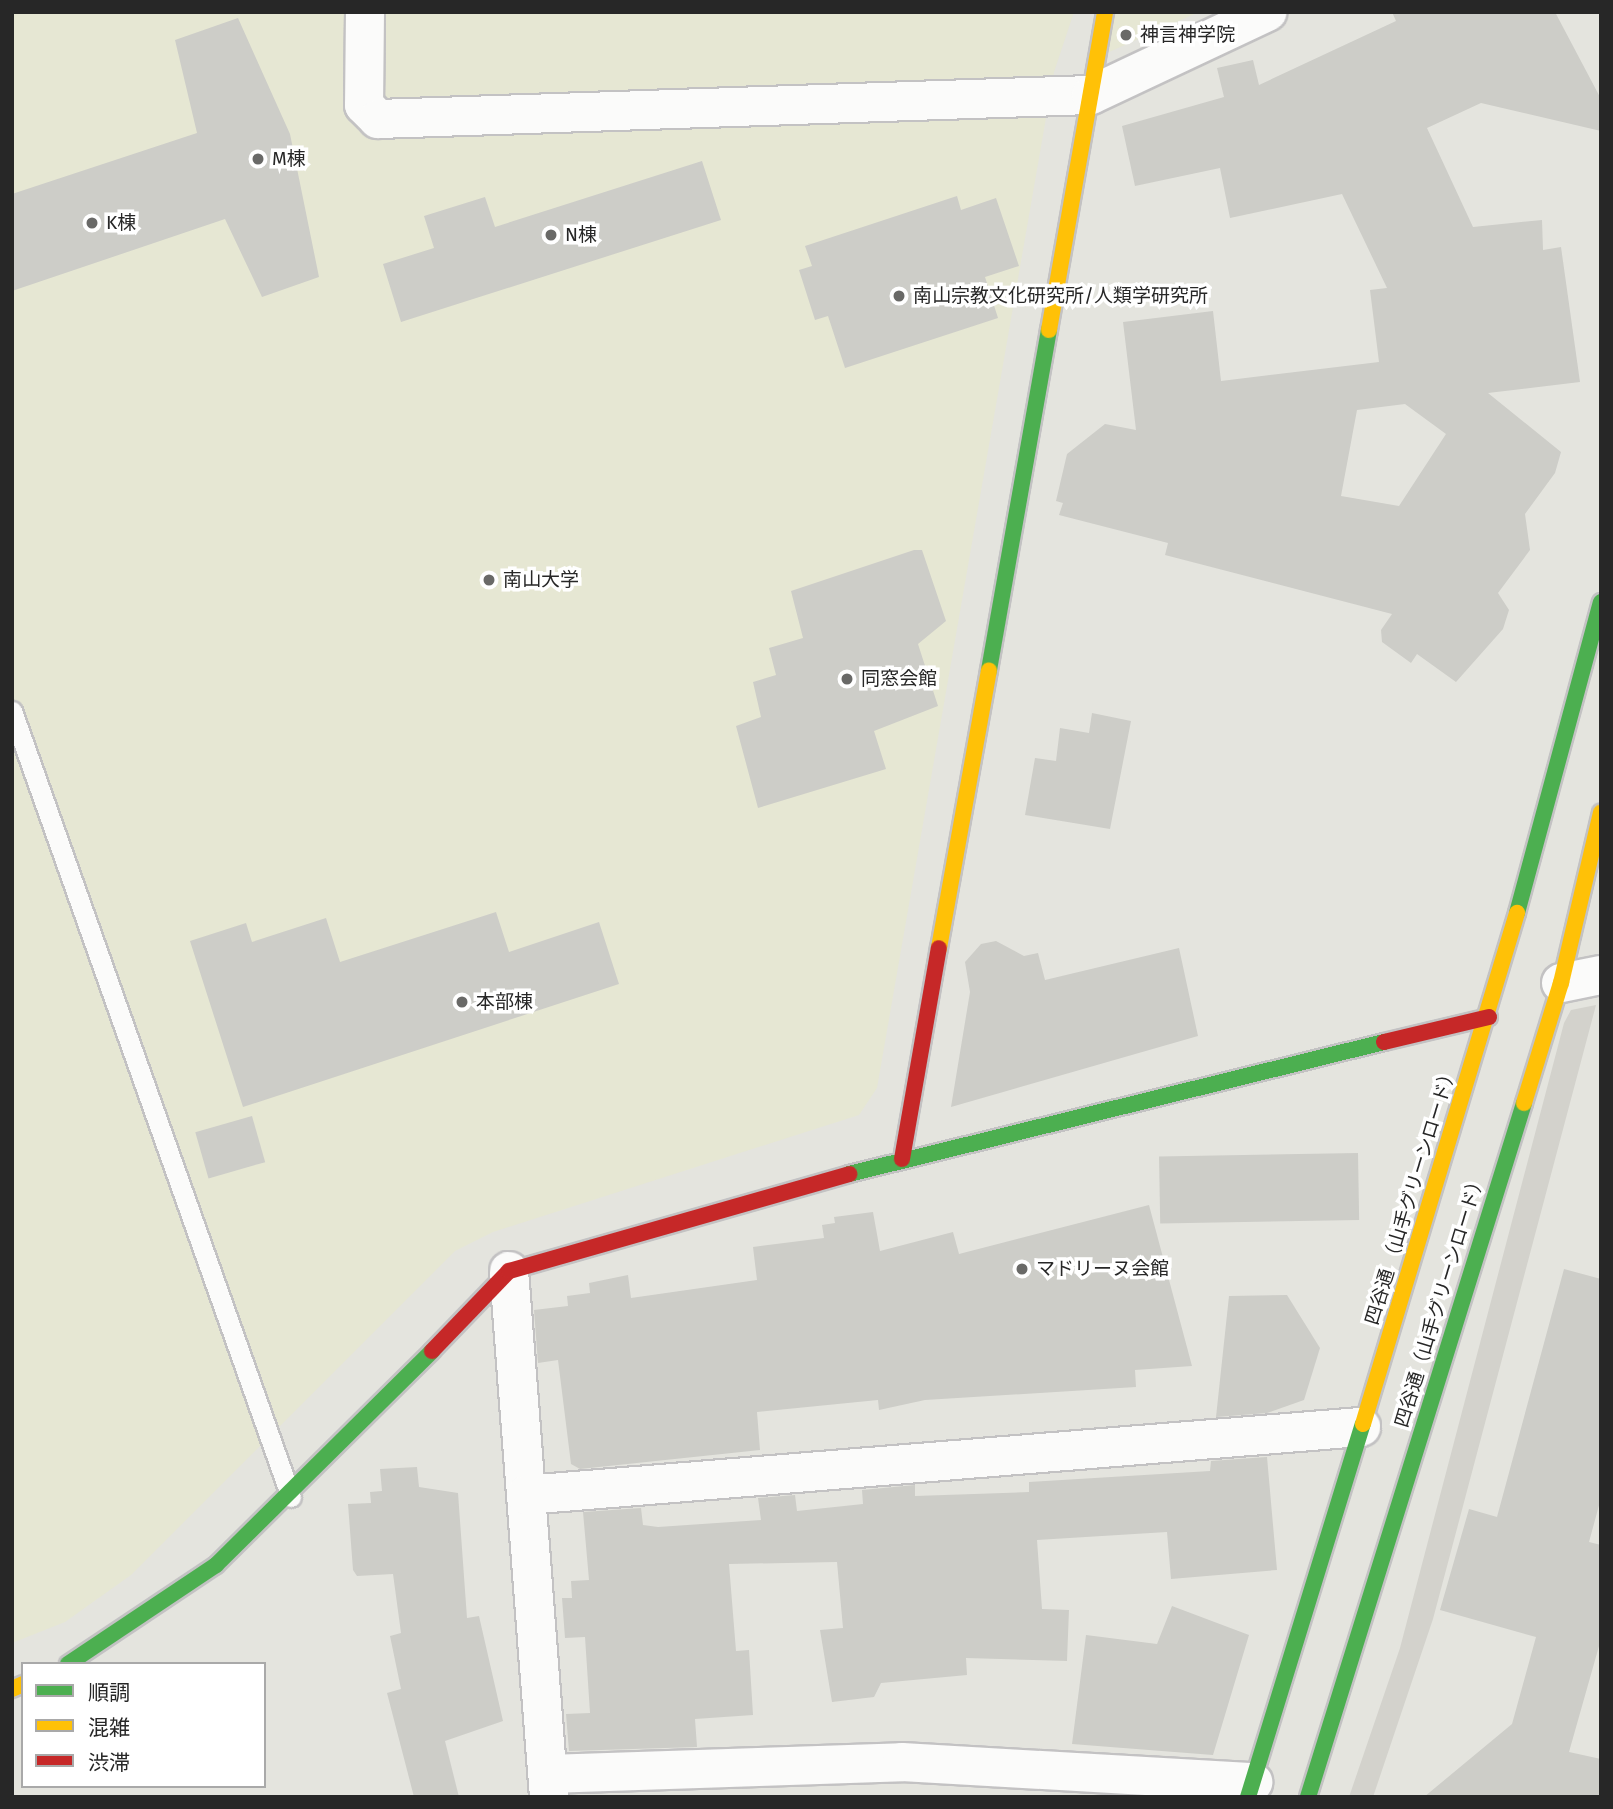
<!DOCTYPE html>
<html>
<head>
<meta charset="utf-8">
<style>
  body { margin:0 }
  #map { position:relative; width:1613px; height:1809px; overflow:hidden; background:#e4e4de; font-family:"Fira Sans","Noto Sans JP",sans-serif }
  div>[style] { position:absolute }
  .education>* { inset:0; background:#e6e7d3 }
  .plaza>* { inset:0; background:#d3d2cc }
  .building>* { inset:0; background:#cdcdc8; transform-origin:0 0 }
  .roads { filter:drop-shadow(2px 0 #c3c2c3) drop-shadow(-2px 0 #c3c2c3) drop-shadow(0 2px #c3c2c3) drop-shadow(0 -2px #c3c2c3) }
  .lane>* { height:19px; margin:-9.5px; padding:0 9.5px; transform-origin:9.5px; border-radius:9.5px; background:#fbfbfa }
  .street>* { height:38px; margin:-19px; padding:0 19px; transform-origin:19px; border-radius:19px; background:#fbfbfa }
  .fast>* { height:16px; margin:-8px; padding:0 8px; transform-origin:8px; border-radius:8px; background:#4caf50 }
  .slow>* { height:16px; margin:-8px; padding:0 8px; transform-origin:8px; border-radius:8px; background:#ffc107 }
  .jam>* { height:16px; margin:-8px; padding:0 8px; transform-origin:8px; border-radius:8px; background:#c62828 }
  .dots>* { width:19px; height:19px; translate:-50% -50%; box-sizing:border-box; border:4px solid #fff; border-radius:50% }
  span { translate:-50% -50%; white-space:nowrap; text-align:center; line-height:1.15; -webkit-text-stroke:7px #fff; paint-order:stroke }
  .poi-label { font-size:19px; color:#272727 }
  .left { translate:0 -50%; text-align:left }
  .street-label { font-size:19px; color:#272727 }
  .frame { position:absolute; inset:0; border:14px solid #272727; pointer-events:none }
  .legend { position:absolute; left:21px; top:1662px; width:245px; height:126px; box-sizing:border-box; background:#fff; border:2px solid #a9a9a9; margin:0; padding:9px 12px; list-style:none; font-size:21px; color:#272727 }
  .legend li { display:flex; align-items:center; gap:14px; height:35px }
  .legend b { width:35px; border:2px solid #a9a9a9 }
</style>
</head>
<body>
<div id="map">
  <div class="education">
    <i style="clip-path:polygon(12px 12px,1074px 12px,1054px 72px,877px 1088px,859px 1115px,493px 1232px,455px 1251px,131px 1575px,65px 1622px,12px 1643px)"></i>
    <i style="clip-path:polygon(1108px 12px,1199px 12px,1098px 57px)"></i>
  </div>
  <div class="plaza">
    <i style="clip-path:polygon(1596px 1005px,1433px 1619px,1373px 1797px,1349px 1797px,1400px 1648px,1564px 1023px,1571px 1010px)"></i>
  </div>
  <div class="building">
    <i style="clip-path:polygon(evenodd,1392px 12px,1555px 12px,1601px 99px,1601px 131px,1481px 103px,1427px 128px,1473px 227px,1542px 220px,1543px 250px,1561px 247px,1580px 382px,1488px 393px,1561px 452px,1555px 473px,1525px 514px,1530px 550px,1498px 593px,1509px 610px,1503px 629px,1456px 682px,1417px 654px,1411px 663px,1382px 642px,1381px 630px,1392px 614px,1165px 555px,1168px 543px,1059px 515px,1063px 503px,1056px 501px,1067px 454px,1105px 424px,1136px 430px,1123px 322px,1213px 311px,1221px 381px,1379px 362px,1370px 290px,1387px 288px,1342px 194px,1230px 218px,1220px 168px,1135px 186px,1122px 126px,1224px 97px,1217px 68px,1253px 60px,1259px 85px,1396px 21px,1392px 12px,1405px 404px,1446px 434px,1399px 506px,1341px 496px,1357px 410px,1405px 404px)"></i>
    <i style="clip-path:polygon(238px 18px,290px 134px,319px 277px,262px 297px,225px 219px,12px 291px,12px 194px,197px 133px,175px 40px)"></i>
    <i style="clip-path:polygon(702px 161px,721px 220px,401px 322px,383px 264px,434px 248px,424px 216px,485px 197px,495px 227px)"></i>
    <i style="clip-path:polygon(957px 196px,961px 210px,996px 198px,1019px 266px,985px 277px,998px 318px,845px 368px,828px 316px,815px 320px,799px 270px,812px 266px,805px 246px)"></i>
    <i style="clip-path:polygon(914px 550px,922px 550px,946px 621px,918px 644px,938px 706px,874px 731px,886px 769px,758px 808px,736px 726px,761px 717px,753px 682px,776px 675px,769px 648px,803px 638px,791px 591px)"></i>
    <i style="clip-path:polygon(1092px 713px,1131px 721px,1110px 829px,1025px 815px,1035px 758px,1056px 761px,1060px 728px,1089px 733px)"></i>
    <i style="clip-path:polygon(496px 912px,509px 952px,599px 922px,619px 984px,243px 1107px,190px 941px,246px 923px,252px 942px,326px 918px,340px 962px)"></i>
    <i style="clip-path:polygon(996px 941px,1024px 956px,1038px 953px,1045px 980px,1179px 948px,1198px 1036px,951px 1107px,970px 992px,965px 962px,981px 944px)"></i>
    <i style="left:252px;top:1116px;width:48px;height:59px;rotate:74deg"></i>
    <i style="left:1358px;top:1153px;width:67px;height:199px;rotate:89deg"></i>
    <i style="clip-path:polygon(1149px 1205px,1192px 1366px,1135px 1370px,1136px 1387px,925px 1400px,879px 1410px,878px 1400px,757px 1412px,760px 1450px,580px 1469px,571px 1464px,558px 1360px,538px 1363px,534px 1310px,568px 1306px,567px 1296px,590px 1293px,589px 1283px,628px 1275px,631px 1298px,757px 1280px,753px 1247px,824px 1238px,822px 1225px,835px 1223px,834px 1217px,873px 1212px,880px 1251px,953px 1232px,959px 1254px)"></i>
    <i style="clip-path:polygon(1564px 1269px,1601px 1279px,1601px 1498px,1589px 1542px,1601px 1545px,1601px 1639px,1569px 1752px,1601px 1759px,1601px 1797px,1424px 1797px,1512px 1724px,1536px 1637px,1440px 1610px,1469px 1509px,1497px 1517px)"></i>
    <i style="clip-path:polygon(1287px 1295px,1320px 1348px,1304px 1400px,1267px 1413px,1216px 1417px,1229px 1296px)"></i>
    <i style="clip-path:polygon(1267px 1457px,1277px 1570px,1171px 1579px,1167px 1532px,1037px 1540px,1042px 1609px,1069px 1610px,1067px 1661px,966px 1658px,967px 1675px,881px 1683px,874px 1697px,832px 1702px,820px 1630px,843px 1628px,837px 1562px,729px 1564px,736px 1651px,749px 1650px,753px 1715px,695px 1719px,697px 1747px,569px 1751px,566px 1714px,590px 1713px,585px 1637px,565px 1638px,562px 1598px,572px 1598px,571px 1581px,589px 1580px,583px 1512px,641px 1508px,643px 1525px,658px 1527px,761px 1520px,758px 1498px,795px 1495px,797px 1511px,863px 1504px,862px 1490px,915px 1485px,915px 1496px,1029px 1492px,1029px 1482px,1210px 1471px,1211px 1461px)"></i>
    <i style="clip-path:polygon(417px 1467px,419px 1487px,458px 1493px,467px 1618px,479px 1616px,503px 1721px,445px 1741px,459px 1797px,414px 1797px,387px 1693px,401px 1689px,390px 1636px,401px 1633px,393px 1574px,357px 1576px,353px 1570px,348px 1504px,371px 1503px,370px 1492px,382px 1491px,380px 1469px)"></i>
    <i style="clip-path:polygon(1172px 1606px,1249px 1635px,1213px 1755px,1072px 1744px,1086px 1635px,1157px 1644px)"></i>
  </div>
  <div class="roads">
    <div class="lane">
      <i style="left:12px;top:711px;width:834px;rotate:70.46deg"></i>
    </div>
    <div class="street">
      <i style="left:365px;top:12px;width:93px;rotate:90.6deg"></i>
      <i style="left:364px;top:105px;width:20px;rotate:45deg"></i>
      <i style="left:378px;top:119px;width:713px;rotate:-1.93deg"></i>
      <i style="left:1091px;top:95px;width:195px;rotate:-25.2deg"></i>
      <i style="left:1561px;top:983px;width:41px;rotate:-11.3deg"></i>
      <i style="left:509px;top:1271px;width:528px;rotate:85.65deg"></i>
      <i style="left:526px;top:1495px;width:838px;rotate:-4.66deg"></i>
      <i style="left:548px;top:1774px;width:354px;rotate:-1.9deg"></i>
      <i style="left:902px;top:1762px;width:352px;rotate:3.3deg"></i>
    </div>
    <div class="fast">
      <i style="left:989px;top:670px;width:345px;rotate:-80deg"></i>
      <i style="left:1517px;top:913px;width:322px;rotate:-74.9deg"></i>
      <i style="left:849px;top:1174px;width:551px;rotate:-13.86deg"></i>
      <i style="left:68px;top:1664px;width:178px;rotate:-33.8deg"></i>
      <i style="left:216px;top:1565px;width:304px;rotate:-44.7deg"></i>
      <i style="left:1248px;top:1797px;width:390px;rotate:-72.9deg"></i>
      <i style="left:1308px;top:1797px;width:727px;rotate:-72.71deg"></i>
    </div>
    <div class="slow">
      <i style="left:1049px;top:330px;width:323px;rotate:-80deg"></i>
      <i style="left:939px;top:948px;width:282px;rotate:-79.8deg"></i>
      <i style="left:1524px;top:1103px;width:126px;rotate:-72.9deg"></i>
      <i style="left:1561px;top:983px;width:175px;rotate:-76.8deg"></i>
      <i style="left:1363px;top:1424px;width:534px;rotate:-73.23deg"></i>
      <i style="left:12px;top:1689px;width:12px;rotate:-24deg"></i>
    </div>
    <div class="jam">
      <i style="left:1384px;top:1042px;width:108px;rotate:-13.4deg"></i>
      <i style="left:902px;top:1159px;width:214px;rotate:-80.1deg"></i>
      <i style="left:432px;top:1351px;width:111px;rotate:-46.1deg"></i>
      <i style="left:509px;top:1271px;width:354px;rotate:-15.9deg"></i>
    </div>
  </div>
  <div class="dots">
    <i style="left:1126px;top:35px;background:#696967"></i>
    <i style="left:258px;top:159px;background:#696967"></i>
    <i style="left:92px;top:223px;background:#696967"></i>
    <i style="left:551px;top:235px;background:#696967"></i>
    <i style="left:899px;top:296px;background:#696967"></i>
    <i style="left:489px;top:580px;background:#696967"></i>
    <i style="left:847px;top:679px;background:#696967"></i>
    <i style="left:462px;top:1002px;background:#696967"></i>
    <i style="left:1022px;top:1269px;background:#696967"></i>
  </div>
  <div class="poi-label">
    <span class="left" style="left:1140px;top:35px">神言神学院</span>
    <span class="left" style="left:272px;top:159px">M棟</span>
    <span class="left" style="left:106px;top:223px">K棟</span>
    <span class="left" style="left:565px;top:235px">N棟</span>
    <span class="left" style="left:913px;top:296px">南山宗教文化研究所/人類学研究所</span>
    <span class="left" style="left:503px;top:580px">南山大学</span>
    <span class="left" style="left:861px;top:679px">同窓会館</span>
    <span class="left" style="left:476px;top:1002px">本部棟</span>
    <span class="left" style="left:1036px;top:1269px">マドリーヌ会館</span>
  </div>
  <div class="street-label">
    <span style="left:1411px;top:1195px;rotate:-73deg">四谷通 （山手グリーンロード）</span>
    <span style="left:1440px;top:1300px;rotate:-73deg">四谷通（山手グリーンロード）</span>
  </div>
  <div class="frame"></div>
  <ul class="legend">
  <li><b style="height:9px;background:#4caf50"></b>順調</li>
  <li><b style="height:9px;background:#ffc107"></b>混雑</li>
  <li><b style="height:9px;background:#c62828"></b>渋滞</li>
  </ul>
</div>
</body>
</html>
